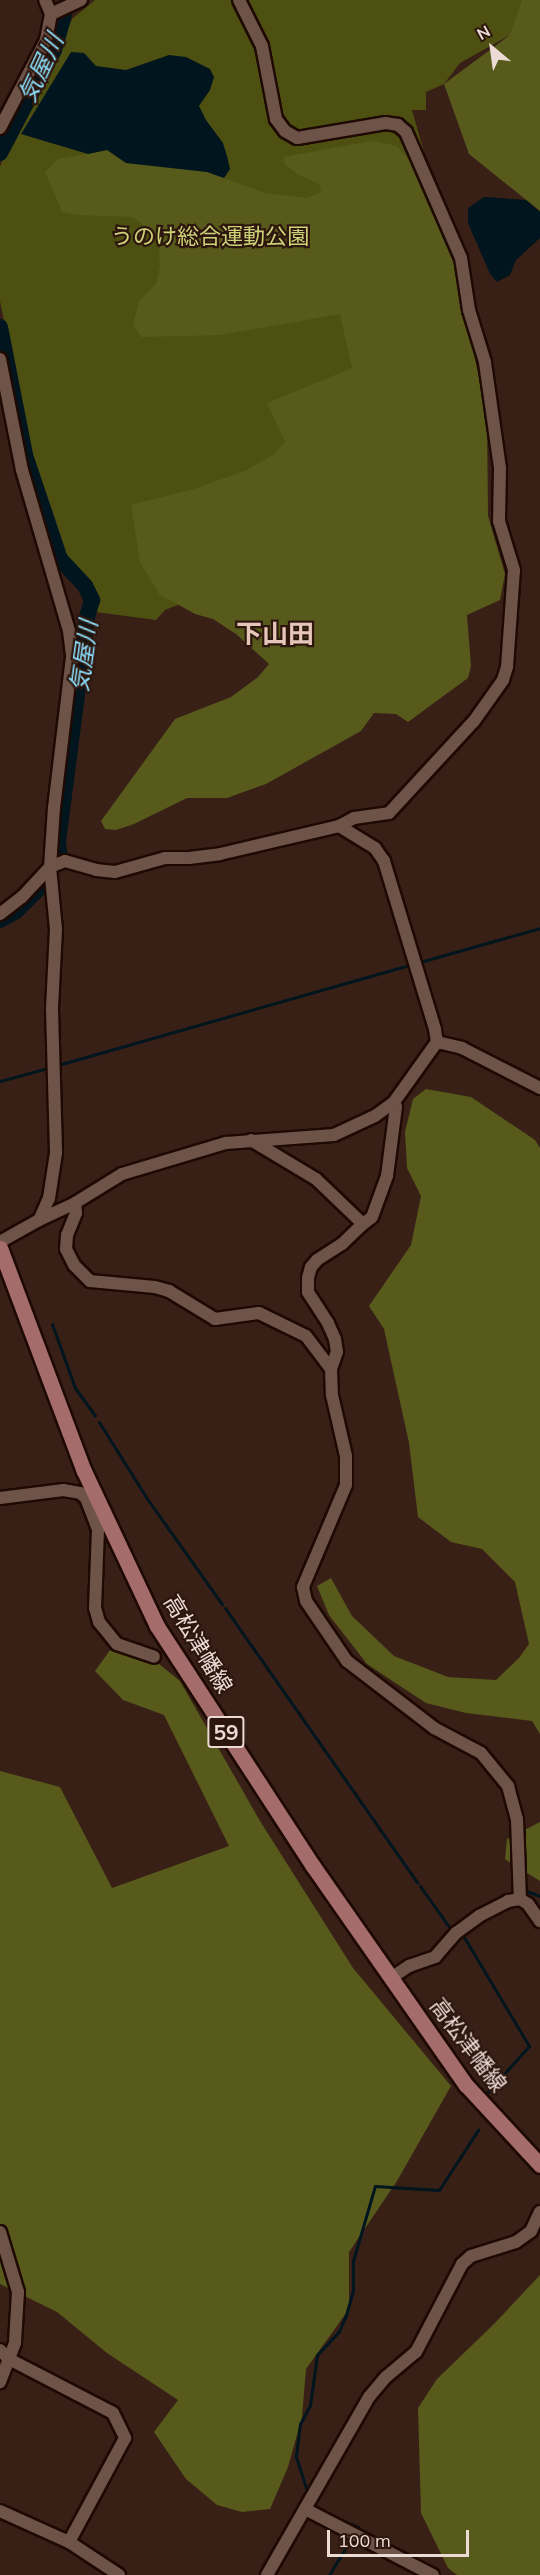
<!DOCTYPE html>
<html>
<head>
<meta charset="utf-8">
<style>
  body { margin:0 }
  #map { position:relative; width:540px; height:2575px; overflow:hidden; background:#382017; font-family:Mulish,"Noto Sans JP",sans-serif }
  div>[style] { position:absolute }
  .green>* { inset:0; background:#4e5012 }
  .forest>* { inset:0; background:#575a1b }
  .water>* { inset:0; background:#00151d }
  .stream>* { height:3px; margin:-1.5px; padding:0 1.5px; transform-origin:1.5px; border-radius:1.5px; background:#00151d }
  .river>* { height:16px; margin:-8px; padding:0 8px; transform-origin:8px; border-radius:8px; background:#00151d }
  .roads { filter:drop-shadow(2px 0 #1e0903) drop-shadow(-2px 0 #1e0903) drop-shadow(0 2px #1e0903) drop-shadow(0 -2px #1e0903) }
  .minor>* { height:12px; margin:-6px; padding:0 6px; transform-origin:6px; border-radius:6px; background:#6e5348 }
  .major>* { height:15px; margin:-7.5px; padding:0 7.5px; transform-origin:7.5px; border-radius:7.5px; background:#a56c6c }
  span { translate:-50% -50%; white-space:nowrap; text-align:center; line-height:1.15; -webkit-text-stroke:4.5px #2d160d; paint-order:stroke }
  .shield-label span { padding:2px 4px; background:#2d160d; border:2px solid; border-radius:4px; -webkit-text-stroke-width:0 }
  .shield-label { font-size:21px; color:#ecdbd5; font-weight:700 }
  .park-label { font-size:22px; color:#ccd278 }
  .street-label { font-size:22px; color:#ecdbd5 }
  .water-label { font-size:24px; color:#8cdffd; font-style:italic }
  .quarter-label { font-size:26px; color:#e7c6ba; font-weight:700 }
  .north { position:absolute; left:462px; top:18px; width:60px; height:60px; -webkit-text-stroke:4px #2d160d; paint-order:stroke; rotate:331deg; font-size:16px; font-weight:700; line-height:24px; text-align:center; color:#ecdbd5 }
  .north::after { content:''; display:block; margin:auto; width:21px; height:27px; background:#ecdbd5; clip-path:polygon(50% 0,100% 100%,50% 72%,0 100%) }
  .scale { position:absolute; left:327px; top:2530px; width:142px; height:27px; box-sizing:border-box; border:3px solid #ecdbd5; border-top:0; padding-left:8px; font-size:18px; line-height:21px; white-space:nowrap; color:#ecdbd5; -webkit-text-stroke:4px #2d160d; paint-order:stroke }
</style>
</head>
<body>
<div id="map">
  <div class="green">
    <i style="clip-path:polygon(95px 0,535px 0,510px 35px,460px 63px,444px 84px,426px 92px,426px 110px,412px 110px,425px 156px,408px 169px,448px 254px,188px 601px,165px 610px,156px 620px,96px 612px,62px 547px,32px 455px,0 301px,0 167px,5px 153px,43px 87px,72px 19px)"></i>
  </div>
  <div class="forest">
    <i style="clip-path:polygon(522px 0,540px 0,540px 211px,469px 154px,444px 84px,510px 35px)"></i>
    <i style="clip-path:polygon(372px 141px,397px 146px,410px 160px,455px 262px,487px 417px,488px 516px,505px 574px,500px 600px,467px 615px,471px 666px,468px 678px,408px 722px,396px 714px,374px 713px,361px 731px,266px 784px,227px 798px,187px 798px,134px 824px,116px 830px,105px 829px,101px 821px,175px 719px,231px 697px,258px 677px,269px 664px,236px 634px,213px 619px,195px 614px,159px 594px,140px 562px,131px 505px,194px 489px,247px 470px,273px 455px,285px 442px,267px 403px,352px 368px,340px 314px,221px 335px,141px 337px,133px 325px,139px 301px,156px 284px,160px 266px,158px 236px,133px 217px,78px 215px,62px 212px,45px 172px,58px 159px,107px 150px,126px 163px,207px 172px,265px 193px,307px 198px,321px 192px,320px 185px,299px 175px,285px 164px,283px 157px)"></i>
    <i style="clip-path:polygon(426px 1089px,471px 1097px,535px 1140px,540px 1148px,540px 1734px,532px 1721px,466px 1713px,426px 1703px,394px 1682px,367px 1664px,329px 1615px,317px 1586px,331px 1578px,352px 1616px,394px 1656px,448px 1677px,496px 1680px,519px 1658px,529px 1644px,515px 1582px,482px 1549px,451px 1542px,418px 1517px,409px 1443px,384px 1329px,369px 1306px,411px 1245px,421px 1196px,407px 1168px,405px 1132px,413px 1099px)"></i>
    <i style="clip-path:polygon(113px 1646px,154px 1660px,180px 1681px,260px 1821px,353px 1968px,451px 2086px,397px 2181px,349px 2252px,349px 2309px,306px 2369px,302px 2417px,288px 2467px,270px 2509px,242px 2512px,217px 2505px,186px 2479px,154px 2432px,178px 2400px,107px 2353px,57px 2312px,0 2284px,0 1771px,60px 1787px,112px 1888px,229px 1846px,164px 1715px,123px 1700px,95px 1671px)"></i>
    <i style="clip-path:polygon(540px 1822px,540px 1881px,505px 1859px,507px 1839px)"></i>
    <i style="clip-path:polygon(540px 2275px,540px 2575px,457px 2575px,448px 2568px,421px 2513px,418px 2408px,437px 2379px,494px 2324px)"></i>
  </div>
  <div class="water">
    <i style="clip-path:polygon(71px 52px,84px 53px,96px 66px,126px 70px,169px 55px,186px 57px,210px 69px,214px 77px,210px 90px,199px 106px,206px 120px,223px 143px,227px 156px,230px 169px,224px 178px,207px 172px,126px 163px,107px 150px,88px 154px,21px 134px)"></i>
    <i style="clip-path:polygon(484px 197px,526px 200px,540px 212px,540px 238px,516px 260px,510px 275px,497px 282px,490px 274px,468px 223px,468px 208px)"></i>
  </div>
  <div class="stream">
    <i style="left:420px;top:962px;width:125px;rotate:-15.8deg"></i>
    <i style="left:58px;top:1065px;width:368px;rotate:-15.9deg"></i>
    <i style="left:0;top:1081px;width:50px;rotate:-15.2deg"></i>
    <i style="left:52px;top:1324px;width:68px;rotate:70.2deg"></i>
    <i style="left:75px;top:1388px;width:34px;rotate:54deg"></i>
    <i style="left:99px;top:1422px;width:92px;rotate:57.9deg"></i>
    <i style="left:148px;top:1500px;width:128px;rotate:54.6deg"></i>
    <i style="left:225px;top:1608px;width:335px;rotate:55deg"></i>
    <i style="left:420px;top:1886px;width:55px;rotate:54.6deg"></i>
    <i style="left:524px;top:1890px;width:17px;rotate:21deg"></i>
    <i style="left:460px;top:1935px;width:4px;rotate:27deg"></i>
    <i style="left:464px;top:1937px;width:127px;rotate:59.2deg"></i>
    <i style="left:529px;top:2046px;width:66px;rotate:131.9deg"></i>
    <i style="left:308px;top:2494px;width:40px;rotate:-108deg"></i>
    <i style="left:296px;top:2456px;width:32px;rotate:-83deg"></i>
    <i style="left:300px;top:2424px;width:21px;rotate:-62deg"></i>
    <i style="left:310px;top:2405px;width:50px;rotate:-82deg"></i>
    <i style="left:317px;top:2355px;width:33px;rotate:-47deg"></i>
    <i style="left:339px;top:2331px;width:17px;rotate:-66deg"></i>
    <i style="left:346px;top:2315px;width:26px;rotate:-74deg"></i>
    <i style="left:353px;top:2290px;width:29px;rotate:-90deg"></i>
    <i style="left:353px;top:2261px;width:78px;rotate:-73.7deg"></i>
    <i style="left:375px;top:2186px;width:64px;rotate:3.6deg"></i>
    <i style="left:439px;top:2190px;width:72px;rotate:-57deg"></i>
    <i style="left:315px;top:2508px;width:47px;rotate:23.8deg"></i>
    <i style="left:358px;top:2527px;width:4px;rotate:117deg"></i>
    <i style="left:329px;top:2575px;width:42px;rotate:-58.6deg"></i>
  </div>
  <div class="river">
    <i style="left:0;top:153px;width:116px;rotate:-62.3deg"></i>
    <i style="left:54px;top:50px;width:36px;rotate:-74deg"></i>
    <i style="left:0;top:327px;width:130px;rotate:78.9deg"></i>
    <i style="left:25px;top:455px;width:110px;rotate:71.4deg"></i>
    <i style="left:60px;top:559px;width:37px;rotate:47deg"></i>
    <i style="left:85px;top:586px;width:16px;rotate:63deg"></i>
    <i style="left:92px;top:600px;width:19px;rotate:106deg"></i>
    <i style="left:87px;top:618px;width:226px;rotate:97.4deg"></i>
    <i style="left:58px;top:842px;width:16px;rotate:83deg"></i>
    <i style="left:0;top:920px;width:18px;rotate:-29deg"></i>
    <i style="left:16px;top:911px;width:35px;rotate:-45deg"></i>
  </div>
  <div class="roads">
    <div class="minor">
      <i style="left:51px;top:14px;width:33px;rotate:-25deg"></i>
      <i style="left:0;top:128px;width:99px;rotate:-62.4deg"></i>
      <i style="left:46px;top:40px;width:26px;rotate:-79deg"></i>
      <i style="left:51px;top:14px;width:15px;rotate:-113deg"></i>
      <i style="left:0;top:359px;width:113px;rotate:78.8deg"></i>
      <i style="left:22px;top:470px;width:168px;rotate:73.7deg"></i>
      <i style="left:69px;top:631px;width:26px;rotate:83deg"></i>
      <i style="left:72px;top:657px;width:151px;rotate:96.8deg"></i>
      <i style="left:54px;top:807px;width:60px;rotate:93.8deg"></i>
      <i style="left:50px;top:867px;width:62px;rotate:84.5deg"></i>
      <i style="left:56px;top:929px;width:80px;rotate:92.9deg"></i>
      <i style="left:52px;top:1009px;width:144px;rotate:88.4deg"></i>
      <i style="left:56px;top:1153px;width:46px;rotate:98.8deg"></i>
      <i style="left:49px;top:1198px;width:24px;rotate:114deg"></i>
      <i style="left:39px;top:1220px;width:45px;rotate:150.6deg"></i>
      <i style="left:0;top:914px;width:28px;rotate:-38deg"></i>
      <i style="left:22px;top:897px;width:41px;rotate:-47deg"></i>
      <i style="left:50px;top:867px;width:16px;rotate:-22deg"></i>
      <i style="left:65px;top:861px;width:32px;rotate:16deg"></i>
      <i style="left:96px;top:870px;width:19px;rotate:6deg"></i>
      <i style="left:115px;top:872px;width:52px;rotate:-15.6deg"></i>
      <i style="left:165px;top:858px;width:24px"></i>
      <i style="left:189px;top:858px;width:31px;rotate:-7deg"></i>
      <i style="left:220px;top:854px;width:122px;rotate:-13.2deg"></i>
      <i style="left:339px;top:826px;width:17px;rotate:-28deg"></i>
      <i style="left:354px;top:818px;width:35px;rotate:-8deg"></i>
      <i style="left:389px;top:813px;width:125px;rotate:-47.3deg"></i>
      <i style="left:474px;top:721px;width:50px;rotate:-54.7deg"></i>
      <i style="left:503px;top:680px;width:14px;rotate:-73deg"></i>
      <i style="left:507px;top:667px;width:97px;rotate:-85.9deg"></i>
      <i style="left:514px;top:570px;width:51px;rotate:-107deg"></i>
      <i style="left:499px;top:521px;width:53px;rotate:-88.9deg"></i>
      <i style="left:500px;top:468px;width:107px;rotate:-98.1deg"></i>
      <i style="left:485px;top:362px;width:54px;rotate:-107.1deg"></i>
      <i style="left:469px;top:310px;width:53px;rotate:-98.7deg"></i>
      <i style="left:461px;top:258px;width:137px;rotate:-113.6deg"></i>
      <i style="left:406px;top:132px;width:11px;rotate:-139deg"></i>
      <i style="left:398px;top:125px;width:12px;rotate:-171deg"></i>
      <i style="left:386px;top:123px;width:90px;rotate:170.4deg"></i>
      <i style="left:297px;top:138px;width:14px;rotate:-150deg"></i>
      <i style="left:285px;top:131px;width:15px;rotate:-127deg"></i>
      <i style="left:276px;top:119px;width:74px;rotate:-100.9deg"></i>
      <i style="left:262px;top:46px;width:51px;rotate:-116.6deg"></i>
      <i style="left:437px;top:1042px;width:26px;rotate:13deg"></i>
      <i style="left:462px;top:1048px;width:88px;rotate:27.1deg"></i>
      <i style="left:251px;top:1140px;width:76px;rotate:31deg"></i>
      <i style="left:316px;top:1179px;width:65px;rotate:43.8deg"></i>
      <i style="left:363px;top:1224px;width:11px;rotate:-38deg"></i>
      <i style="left:372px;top:1217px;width:44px;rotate:-69.9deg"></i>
      <i style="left:387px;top:1176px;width:70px;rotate:-82.6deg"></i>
      <i style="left:396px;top:1107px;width:5px;rotate:-112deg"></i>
      <i style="left:75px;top:1203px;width:10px;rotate:84deg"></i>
      <i style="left:76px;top:1213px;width:24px;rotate:112deg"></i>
      <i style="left:67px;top:1235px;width:14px;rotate:94deg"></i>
      <i style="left:66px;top:1249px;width:18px;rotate:63deg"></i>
      <i style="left:74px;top:1265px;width:23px;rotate:45deg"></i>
      <i style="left:90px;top:1281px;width:65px;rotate:5.3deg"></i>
      <i style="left:155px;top:1287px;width:15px;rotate:16deg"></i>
      <i style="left:169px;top:1291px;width:54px;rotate:31.3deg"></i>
      <i style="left:215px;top:1319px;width:44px;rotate:-7.8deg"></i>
      <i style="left:259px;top:1313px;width:52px;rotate:26.1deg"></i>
      <i style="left:306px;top:1336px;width:41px;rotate:52.9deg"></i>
      <i style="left:331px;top:1369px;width:26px;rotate:88deg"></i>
      <i style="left:332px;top:1395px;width:63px;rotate:77.1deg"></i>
      <i style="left:346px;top:1456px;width:29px;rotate:90deg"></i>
      <i style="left:346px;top:1485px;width:111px;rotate:112.9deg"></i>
      <i style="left:303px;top:1587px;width:14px;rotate:78deg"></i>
      <i style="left:306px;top:1601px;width:73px;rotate:55.7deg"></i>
      <i style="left:347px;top:1661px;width:110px;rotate:37.6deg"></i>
      <i style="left:434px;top:1728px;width:53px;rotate:28deg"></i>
      <i style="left:481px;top:1753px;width:43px;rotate:50.7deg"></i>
      <i style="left:508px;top:1786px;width:34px;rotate:75deg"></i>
      <i style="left:517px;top:1819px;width:80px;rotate:87.9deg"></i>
      <i style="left:39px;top:1220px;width:40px;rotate:-25deg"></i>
      <i style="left:75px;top:1203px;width:55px;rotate:-31.7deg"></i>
      <i style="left:122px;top:1174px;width:109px;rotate:-16.6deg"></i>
      <i style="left:226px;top:1143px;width:108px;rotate:-4.2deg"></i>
      <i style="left:334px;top:1135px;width:45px;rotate:-24.9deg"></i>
      <i style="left:375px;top:1116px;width:24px;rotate:-36deg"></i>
      <i style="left:394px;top:1102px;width:74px;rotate:-54.4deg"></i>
      <i style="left:437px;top:1042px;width:13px;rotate:-99deg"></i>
      <i style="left:435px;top:1029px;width:176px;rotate:-106.9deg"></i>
      <i style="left:384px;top:861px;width:16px;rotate:-125deg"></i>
      <i style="left:375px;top:848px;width:42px;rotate:-148.6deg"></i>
      <i style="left:331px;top:1369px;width:18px;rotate:-71deg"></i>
      <i style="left:337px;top:1352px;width:13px;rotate:-99deg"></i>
      <i style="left:335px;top:1339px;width:17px;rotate:-114deg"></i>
      <i style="left:328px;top:1323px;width:37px;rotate:-123deg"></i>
      <i style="left:308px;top:1292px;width:14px;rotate:-90deg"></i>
      <i style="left:308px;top:1278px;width:11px;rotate:-75deg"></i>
      <i style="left:311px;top:1267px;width:9px;rotate:-49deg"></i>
      <i style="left:317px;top:1260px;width:30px;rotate:-33deg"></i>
      <i style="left:342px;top:1244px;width:29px;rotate:-44deg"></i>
      <i style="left:0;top:1498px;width:64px;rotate:-7.2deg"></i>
      <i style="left:63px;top:1490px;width:17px;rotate:10deg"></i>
      <i style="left:80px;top:1493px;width:8px;rotate:40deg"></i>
      <i style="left:86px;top:1498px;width:34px;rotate:69deg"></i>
      <i style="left:98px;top:1530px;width:78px;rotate:92.2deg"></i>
      <i style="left:95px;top:1608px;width:15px;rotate:74deg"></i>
      <i style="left:99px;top:1622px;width:28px;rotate:51deg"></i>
      <i style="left:117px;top:1644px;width:39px;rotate:19deg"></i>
      <i style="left:391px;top:1978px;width:22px;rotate:-34deg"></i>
      <i style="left:409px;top:1966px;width:28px;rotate:-19deg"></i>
      <i style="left:435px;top:1957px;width:32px;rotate:-49deg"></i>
      <i style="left:456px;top:1933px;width:29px;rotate:-36deg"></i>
      <i style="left:479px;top:1916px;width:33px;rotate:-27deg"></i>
      <i style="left:508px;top:1901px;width:12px;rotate:-9deg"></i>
      <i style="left:520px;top:1899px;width:9px;rotate:32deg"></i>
      <i style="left:528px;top:1904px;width:21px;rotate:55deg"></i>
      <i style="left:0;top:2232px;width:63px;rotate:73.3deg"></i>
      <i style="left:18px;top:2292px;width:51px;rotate:93.4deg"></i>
      <i style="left:15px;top:2343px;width:42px;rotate:111deg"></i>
      <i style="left:0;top:2350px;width:13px;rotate:45deg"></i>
      <i style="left:9px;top:2359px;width:117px;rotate:27.4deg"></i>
      <i style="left:113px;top:2413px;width:28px;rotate:64deg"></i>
      <i style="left:125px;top:2438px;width:118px;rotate:118.3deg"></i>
      <i style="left:305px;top:2509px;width:144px;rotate:27.3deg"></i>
      <i style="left:0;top:2511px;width:76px;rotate:24.2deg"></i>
      <i style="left:69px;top:2542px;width:60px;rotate:33.4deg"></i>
      <i style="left:267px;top:2575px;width:205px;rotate:-60.2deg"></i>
      <i style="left:369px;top:2397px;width:26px;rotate:-50deg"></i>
      <i style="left:386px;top:2377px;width:39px;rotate:-40deg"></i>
      <i style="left:416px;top:2352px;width:99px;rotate:-62.4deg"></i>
      <i style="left:462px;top:2264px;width:12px;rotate:-42deg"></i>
      <i style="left:471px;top:2256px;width:47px;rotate:-17.3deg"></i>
      <i style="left:516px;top:2242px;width:19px;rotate:-36deg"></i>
      <i style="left:531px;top:2231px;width:21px;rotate:-65deg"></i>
    </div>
    <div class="major">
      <i style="left:0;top:1248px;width:238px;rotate:69.4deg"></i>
      <i style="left:84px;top:1471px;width:171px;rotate:64.8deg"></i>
      <i style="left:157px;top:1626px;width:286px;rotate:57deg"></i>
      <i style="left:313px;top:1866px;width:267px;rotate:55.1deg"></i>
      <i style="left:466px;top:2085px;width:109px;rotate:47.2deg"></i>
    </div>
  </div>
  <div class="shield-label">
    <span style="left:226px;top:1732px">59</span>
  </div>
  <div class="park-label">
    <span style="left:210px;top:237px">うのけ総合運動公園</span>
  </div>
  <div class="street-label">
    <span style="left:198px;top:1644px;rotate:59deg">高松津幡線</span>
    <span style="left:468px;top:2045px;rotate:53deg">高松津幡線</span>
  </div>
  <div class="water-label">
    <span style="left:41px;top:68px;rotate:-65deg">気屋川</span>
    <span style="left:84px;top:656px;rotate:-82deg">気屋川</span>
  </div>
  <div class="quarter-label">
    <span style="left:275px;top:634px">下山田</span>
  </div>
  <div class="north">N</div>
  <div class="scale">100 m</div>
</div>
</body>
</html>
